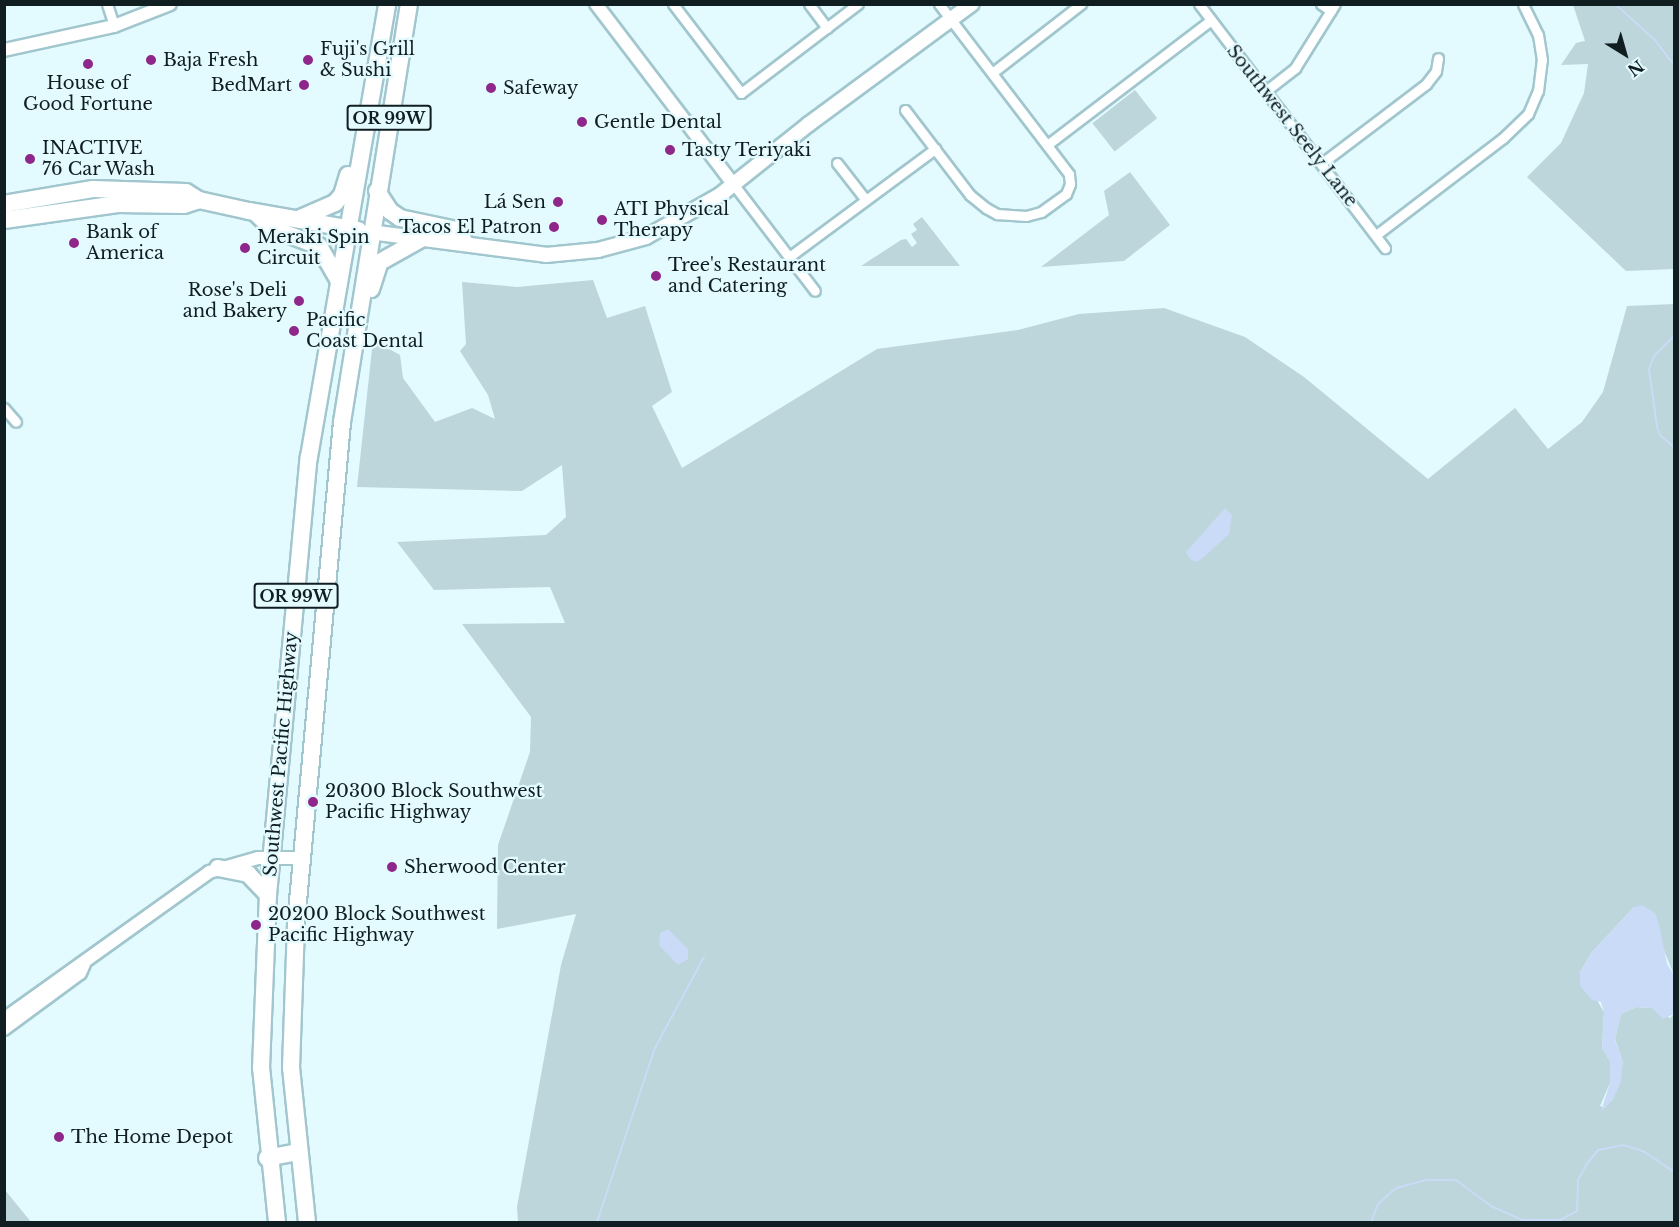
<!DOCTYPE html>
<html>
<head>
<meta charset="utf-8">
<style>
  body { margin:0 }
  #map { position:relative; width:1679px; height:1227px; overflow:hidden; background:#e3faff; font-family:"Libre Baskerville",serif }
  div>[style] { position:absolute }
  .green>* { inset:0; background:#bdd6db; transform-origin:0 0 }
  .water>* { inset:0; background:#c9dbf6 }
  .stream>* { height:2px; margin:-1px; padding:0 1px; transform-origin:1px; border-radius:1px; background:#c9dbf6 }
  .roads { filter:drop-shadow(2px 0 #a1c6ce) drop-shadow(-2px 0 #a1c6ce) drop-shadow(0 2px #a1c6ce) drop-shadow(0 -2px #a1c6ce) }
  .street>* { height:9px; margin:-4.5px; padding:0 4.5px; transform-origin:4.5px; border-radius:4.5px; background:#fff }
  .secondary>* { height:12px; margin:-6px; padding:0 6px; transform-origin:6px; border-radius:6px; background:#fff }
  .primary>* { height:14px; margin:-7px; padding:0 7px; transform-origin:7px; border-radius:7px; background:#fff }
  .highway>* { height:16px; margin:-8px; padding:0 8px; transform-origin:8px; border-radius:8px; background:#fff }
  .dots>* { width:16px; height:16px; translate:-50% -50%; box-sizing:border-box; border:3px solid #e3faff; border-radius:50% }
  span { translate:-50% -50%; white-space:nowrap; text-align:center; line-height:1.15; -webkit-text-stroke:4.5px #e3faff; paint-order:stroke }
  .shield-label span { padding:2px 4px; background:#e3faff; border:2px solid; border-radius:4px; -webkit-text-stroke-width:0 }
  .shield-label { font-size:16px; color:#101e21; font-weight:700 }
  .poi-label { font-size:18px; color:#101e21 }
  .left { translate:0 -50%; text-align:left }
  .right { translate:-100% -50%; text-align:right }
  .street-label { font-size:18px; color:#101e21 }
  .frame { position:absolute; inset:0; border:6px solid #101e21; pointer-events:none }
  .north { position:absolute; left:1595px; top:24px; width:60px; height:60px; -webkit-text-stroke:4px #e3faff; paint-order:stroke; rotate:143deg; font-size:16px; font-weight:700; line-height:24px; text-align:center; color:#101e21 }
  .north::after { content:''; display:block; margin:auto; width:21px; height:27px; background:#101e21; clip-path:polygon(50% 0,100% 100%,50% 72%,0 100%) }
</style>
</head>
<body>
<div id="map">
  <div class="green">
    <i style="clip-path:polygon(1573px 5px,1674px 5px,1674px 269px,1626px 271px,1527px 177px,1561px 143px,1584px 93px,1588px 64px,1561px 65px,1576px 43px,1585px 41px)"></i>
    <i style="left:1135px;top:90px;width:36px;height:54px;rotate:52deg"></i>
    <i style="clip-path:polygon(1130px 172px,1170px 225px,1124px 261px,1041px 267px,1109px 215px,1104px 191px)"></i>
    <i style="clip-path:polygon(922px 217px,960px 266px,861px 266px,901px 240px,906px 239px,912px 247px,917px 243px,911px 234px,917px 230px,913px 224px)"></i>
    <i style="clip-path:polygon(593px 280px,607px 318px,645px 306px,672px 392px,652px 406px,682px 468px,877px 349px,1018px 330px,1079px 314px,1164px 308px,1245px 337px,1304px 377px,1428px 479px,1515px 408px,1548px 449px,1582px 422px,1603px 392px,1627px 306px,1674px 304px,1674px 975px,1648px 911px,1634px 907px,1592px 952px,1580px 972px,1604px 1012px,1602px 1048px,1610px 1061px,1610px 1083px,1600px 1106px,1605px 1108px,1623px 1063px,1615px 1039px,1621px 1014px,1636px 1007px,1652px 1008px,1670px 1018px,1674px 1014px,1674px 1222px,518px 1222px,517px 1207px,561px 965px,576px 914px,497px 929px,498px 845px,530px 752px,531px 717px,462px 624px,565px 623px,550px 587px,434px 590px,397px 542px,546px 535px,566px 517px,562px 465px,522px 491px,357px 487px,373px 340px,400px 355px,403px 378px,435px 422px,472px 408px,495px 419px,488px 395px,460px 351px,466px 344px,462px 282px,517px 287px)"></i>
    <i style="clip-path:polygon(4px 1190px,5px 1190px,31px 1222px,5px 1222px)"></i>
  </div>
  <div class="water">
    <i style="clip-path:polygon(1225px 508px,1232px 515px,1229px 534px,1204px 557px,1196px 562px,1190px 559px,1186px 552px)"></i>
    <i style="clip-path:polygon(1642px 905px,1655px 913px,1659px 924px,1667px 964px,1674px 975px,1674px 1014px,1663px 1019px,1652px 1008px,1636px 1007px,1621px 1014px,1615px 1040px,1623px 1063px,1621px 1081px,1613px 1100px,1601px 1111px,1610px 1083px,1610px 1061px,1602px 1048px,1604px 1012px,1601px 1002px,1592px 1000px,1580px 986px,1580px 972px,1592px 952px,1634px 907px)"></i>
    <i style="clip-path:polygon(668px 929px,688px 949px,688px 959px,678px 965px,659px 945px,660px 933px)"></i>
  </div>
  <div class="stream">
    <i style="left:1615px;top:4px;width:54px;rotate:42deg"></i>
    <i style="left:1655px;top:40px;width:31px;rotate:53deg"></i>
    <i style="left:1674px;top:336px;width:28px;rotate:135deg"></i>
    <i style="left:1654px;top:356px;width:14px;rotate:111deg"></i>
    <i style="left:1649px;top:369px;width:59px;rotate:82.1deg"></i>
    <i style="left:1657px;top:427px;width:9px;rotate:69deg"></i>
    <i style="left:1660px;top:435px;width:18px;rotate:41deg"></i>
    <i style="left:597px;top:1222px;width:183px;rotate:-71.6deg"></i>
    <i style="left:655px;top:1048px;width:103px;rotate:-61.7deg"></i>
    <i style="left:1371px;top:1222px;width:19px;rotate:-69deg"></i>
    <i style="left:1378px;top:1204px;width:24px;rotate:-42deg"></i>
    <i style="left:1396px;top:1188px;width:31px;rotate:-15deg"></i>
    <i style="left:1426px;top:1180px;width:30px"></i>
    <i style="left:1456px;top:1180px;width:44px;rotate:36.6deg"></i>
    <i style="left:1491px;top:1206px;width:34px;rotate:24deg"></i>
    <i style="left:1522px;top:1220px;width:38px"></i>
    <i style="left:1560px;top:1220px;width:19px;rotate:-28deg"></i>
    <i style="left:1577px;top:1211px;width:31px;rotate:-88deg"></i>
    <i style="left:1578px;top:1180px;width:21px;rotate:-61deg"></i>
    <i style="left:1588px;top:1162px;width:16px;rotate:-50deg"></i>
    <i style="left:1598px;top:1150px;width:25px;rotate:-11deg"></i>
    <i style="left:1623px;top:1145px;width:21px;rotate:17deg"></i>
    <i style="left:1643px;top:1151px;width:37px;rotate:34deg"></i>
  </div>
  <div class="roads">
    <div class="street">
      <i style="left:107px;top:4px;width:23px;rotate:72deg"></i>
      <i style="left:673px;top:4px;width:112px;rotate:52.6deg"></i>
      <i style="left:741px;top:93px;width:147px;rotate:-37.3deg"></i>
      <i style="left:809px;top:4px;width:30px;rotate:53deg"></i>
      <i style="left:1199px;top:4px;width:307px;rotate:52.7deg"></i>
      <i style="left:1321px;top:4px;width:12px;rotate:35deg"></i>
      <i style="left:992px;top:73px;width:113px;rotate:-37.8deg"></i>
      <i style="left:1267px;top:90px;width:36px;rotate:-38deg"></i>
      <i style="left:1295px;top:68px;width:75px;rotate:-58deg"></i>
      <i style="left:905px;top:110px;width:107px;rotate:52.6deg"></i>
      <i style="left:970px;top:195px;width:21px;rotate:39deg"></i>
      <i style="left:986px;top:208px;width:13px;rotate:29deg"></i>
      <i style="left:997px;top:214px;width:29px;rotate:4deg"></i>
      <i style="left:1026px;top:216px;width:16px;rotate:-15deg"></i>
      <i style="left:1041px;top:212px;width:31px;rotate:-36deg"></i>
      <i style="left:1066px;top:194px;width:11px;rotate:-68deg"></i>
      <i style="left:1070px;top:184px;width:10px;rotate:-96deg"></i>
      <i style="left:1069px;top:174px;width:214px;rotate:-127.4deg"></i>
      <i style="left:1047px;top:145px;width:206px;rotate:-37.3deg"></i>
      <i style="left:837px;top:163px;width:46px;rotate:52.1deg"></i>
      <i style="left:1322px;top:163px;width:131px;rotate:-37.2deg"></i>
      <i style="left:1426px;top:84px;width:16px;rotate:-52deg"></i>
      <i style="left:1436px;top:71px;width:13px;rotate:-81deg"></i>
      <i style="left:734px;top:185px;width:133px;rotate:52.6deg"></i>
      <i style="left:1376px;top:235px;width:160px;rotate:-37.4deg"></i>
      <i style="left:1503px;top:138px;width:35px;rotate:-44deg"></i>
      <i style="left:1528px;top:114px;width:25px;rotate:-67deg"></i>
      <i style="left:1538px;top:91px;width:31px;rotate:-83deg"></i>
      <i style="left:1542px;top:60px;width:25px;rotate:-99deg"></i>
      <i style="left:1538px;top:35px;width:34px;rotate:-116deg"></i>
      <i style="left:789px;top:257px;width:182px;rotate:-36.5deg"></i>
      <i style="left:4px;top:408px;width:18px;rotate:49deg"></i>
    </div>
    <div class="secondary">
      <i style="left:596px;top:4px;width:228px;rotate:52.7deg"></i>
      <i style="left:4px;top:50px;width:113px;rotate:-12.3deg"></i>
      <i style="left:114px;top:26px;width:60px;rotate:-21.4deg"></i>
      <i style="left:4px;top:1019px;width:252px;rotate:-35.6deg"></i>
      <i style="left:209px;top:872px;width:51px;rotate:-15.9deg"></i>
      <i style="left:258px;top:858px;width:44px"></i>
      <i style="left:4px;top:1029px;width:94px;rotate:-36.4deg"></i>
      <i style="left:80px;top:973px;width:10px;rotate:-66deg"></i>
    </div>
    <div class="primary">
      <i style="left:370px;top:232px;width:177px;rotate:7.4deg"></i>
      <i style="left:546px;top:255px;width:52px;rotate:-5.5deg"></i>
      <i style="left:598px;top:250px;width:50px;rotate:-15.2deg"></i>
      <i style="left:646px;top:237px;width:85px;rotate:-29.6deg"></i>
      <i style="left:720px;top:195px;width:114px;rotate:-38.6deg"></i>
      <i style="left:809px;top:124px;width:202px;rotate:-36.4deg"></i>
    </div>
    <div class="highway">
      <i style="left:377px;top:191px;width:24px;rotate:57deg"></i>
      <i style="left:390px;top:211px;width:12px;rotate:35deg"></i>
      <i style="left:400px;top:218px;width:58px;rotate:11.9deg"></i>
      <i style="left:457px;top:230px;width:15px;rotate:58deg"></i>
      <i style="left:4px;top:204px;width:90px;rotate:-9.6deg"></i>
      <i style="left:93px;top:189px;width:93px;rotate:1.8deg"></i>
      <i style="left:186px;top:192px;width:15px;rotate:32deg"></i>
      <i style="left:199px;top:200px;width:51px;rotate:12.4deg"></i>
      <i style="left:249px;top:211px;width:111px;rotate:9.9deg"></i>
      <i style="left:256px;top:213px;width:21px;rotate:45deg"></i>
      <i style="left:271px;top:228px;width:51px;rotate:20.6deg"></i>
      <i style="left:319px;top:246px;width:40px;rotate:60.3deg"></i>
      <i style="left:298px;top:219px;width:40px;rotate:-23.4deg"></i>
      <i style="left:335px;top:203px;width:11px;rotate:-49deg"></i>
      <i style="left:342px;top:195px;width:21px;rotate:-73deg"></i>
      <i style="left:4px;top:220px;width:115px;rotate:-8deg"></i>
      <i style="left:118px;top:204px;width:66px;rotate:0.9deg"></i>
      <i style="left:184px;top:205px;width:16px;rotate:-18deg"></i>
      <i style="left:371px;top:289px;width:28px;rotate:-72deg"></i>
      <i style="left:380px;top:262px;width:49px;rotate:-29.2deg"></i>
      <i style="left:218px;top:868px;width:31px;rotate:11deg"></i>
      <i style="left:248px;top:874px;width:29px;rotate:46deg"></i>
      <i style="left:267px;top:1158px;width:32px;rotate:-11deg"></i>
      <i style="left:277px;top:1222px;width:155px;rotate:-95.9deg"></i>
      <i style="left:261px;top:1068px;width:173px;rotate:-87.7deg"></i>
      <i style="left:268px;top:895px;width:440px;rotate:-84.7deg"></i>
      <i style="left:309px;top:457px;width:460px;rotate:-80.2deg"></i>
      <i style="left:307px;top:1222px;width:155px;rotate:-95.9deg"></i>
      <i style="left:291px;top:1068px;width:145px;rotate:-88deg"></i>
      <i style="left:296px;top:923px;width:503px;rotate:-84.75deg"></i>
      <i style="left:342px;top:422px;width:423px;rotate:-80.9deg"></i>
    </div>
  </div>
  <div class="dots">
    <i style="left:151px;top:60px;background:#8f268a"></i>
    <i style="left:308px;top:60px;background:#8f268a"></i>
    <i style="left:88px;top:64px;background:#8f268a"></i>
    <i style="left:304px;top:85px;background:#8f268a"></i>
    <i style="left:491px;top:88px;background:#8f268a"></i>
    <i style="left:582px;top:122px;background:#8f268a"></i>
    <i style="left:670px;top:150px;background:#8f268a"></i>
    <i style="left:30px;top:159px;background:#8f268a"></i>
    <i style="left:558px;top:202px;background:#8f268a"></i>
    <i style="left:602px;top:220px;background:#8f268a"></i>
    <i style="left:554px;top:227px;background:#8f268a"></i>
    <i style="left:74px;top:243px;background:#8f268a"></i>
    <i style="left:245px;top:248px;background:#8f268a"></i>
    <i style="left:656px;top:276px;background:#8f268a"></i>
    <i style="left:299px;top:301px;background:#8f268a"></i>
    <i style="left:294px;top:331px;background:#8f268a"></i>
    <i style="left:313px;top:802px;background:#8f268a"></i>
    <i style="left:392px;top:867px;background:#8f268a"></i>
    <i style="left:256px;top:925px;background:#8f268a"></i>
    <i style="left:59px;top:1137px;background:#8f268a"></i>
  </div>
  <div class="shield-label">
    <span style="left:389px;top:118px">OR 99W</span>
    <span style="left:296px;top:596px">OR 99W</span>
  </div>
  <div class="poi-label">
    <span class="left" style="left:320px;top:60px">Fuji's Grill<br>&amp; Sushi</span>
    <span class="left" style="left:163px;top:60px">Baja Fresh</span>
    <span style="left:88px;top:94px">House of<br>Good Fortune</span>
    <span class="right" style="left:292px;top:85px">BedMart</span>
    <span class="left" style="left:503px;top:88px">Safeway</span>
    <span class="left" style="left:594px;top:122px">Gentle Dental</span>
    <span class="left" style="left:42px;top:159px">INACTIVE<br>76 Car Wash</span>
    <span class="left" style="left:682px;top:150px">Tasty Teriyaki</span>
    <span class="right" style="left:546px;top:202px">Lá Sen</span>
    <span class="left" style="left:614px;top:220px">ATI Physical<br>Therapy</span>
    <span class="right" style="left:542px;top:227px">Tacos El Patron</span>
    <span class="left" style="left:86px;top:243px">Bank of<br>America</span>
    <span class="left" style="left:257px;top:248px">Meraki Spin<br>Circuit</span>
    <span class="left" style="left:668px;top:276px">Tree's Restaurant<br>and Catering</span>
    <span class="right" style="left:287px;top:301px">Rose's Deli<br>and Bakery</span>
    <span class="left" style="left:306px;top:331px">Pacific<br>Coast Dental</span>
    <span class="left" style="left:325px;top:802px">20300 Block Southwest<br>Pacific Highway</span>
    <span class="left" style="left:404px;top:867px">Sherwood Center</span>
    <span class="left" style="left:268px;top:925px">20200 Block Southwest<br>Pacific Highway</span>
    <span class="left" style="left:71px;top:1137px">The Home Depot</span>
  </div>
  <div class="street-label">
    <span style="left:1292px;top:126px;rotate:52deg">Southwest Seely Lane</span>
    <span style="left:281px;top:754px;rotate:-85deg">Southwest Pacific Highway</span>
  </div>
  <div class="frame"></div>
  <div class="north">N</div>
</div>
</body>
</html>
